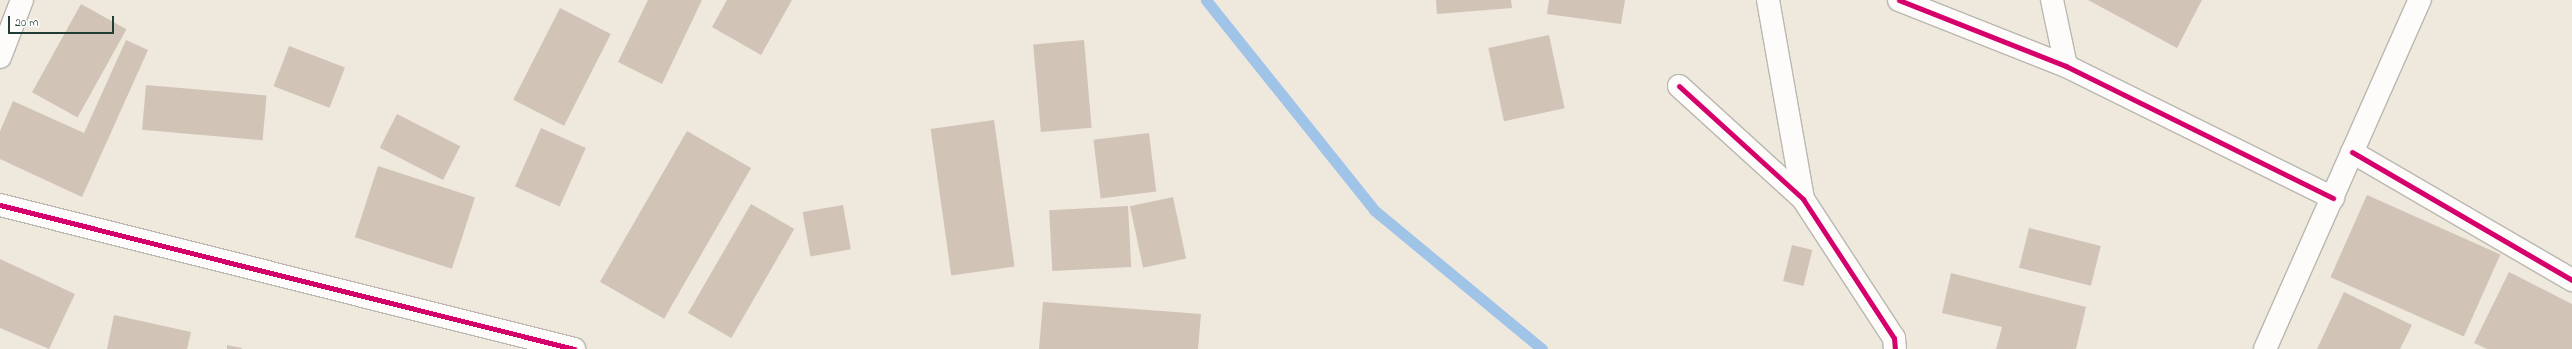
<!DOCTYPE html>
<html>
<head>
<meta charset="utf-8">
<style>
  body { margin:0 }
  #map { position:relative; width:2572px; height:349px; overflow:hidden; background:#efe8dd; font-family:"Indie Flower",sans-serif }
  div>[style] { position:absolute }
  .stream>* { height:11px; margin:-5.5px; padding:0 5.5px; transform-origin:5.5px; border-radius:5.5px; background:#9fc4e8 }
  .building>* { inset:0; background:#d1c4b6; transform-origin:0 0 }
  .roads { filter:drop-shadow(1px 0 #b9b7af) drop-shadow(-1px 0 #b9b7af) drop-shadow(0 1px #b9b7af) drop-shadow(0 -1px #b9b7af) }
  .street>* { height:22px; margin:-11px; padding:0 11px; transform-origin:11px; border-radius:11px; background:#fdfcfa }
  .cycleway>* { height:5px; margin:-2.5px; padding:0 2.5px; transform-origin:2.5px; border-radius:2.5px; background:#d6006c }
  span { translate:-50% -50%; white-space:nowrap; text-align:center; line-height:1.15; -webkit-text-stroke:3px #fff; paint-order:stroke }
  .scale { position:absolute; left:8px; top:16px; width:106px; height:18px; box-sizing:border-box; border:2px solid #1f3d34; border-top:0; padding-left:5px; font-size:12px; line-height:14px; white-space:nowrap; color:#1f3d34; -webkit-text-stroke:3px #fff; paint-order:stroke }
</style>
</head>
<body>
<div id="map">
  <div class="stream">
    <i style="left:1206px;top:0;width:269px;rotate:51.3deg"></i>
    <i style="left:1374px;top:210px;width:218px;rotate:39.6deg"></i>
  </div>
  <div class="building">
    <i style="clip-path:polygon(648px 0,702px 0,662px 84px,618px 62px)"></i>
    <i style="clip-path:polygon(727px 0,792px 0,761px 55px,712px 27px)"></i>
    <i style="clip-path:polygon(1436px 0,1511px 0,1512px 8px,1437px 14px)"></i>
    <i style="clip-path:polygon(1549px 0,1625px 0,1621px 24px,1547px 14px)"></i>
    <i style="clip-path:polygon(2088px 0,2202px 0,2177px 48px)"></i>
    <i style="left:81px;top:4px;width:52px;height:101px;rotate:29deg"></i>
    <i style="left:560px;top:8px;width:57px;height:103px;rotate:27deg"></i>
    <i style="left:1549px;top:35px;width:75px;height:62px;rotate:78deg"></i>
    <i style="clip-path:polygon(126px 40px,148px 50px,82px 197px,0 159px,0 131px,13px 101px,84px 133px)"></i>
    <i style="left:1084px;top:40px;width:88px;height:51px;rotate:85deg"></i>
    <i style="left:289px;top:46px;width:60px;height:43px;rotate:21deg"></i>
    <i style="left:146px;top:85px;width:121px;height:45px;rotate:5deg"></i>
    <i style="left:397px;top:114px;width:71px;height:38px;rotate:27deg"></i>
    <i style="left:994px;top:120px;width:148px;height:64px;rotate:82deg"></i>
    <i style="left:541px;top:128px;width:49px;height:64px;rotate:24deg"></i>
    <i style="left:687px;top:131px;width:74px;height:174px;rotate:30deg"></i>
    <i style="left:1149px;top:133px;width:59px;height:56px;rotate:83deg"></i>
    <i style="left:378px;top:166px;width:102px;height:75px;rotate:18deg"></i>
    <i style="left:2367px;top:195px;width:146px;height:90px;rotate:24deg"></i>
    <i style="left:1173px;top:197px;width:63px;height:44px;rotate:78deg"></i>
    <i style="left:751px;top:204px;width:50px;height:126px;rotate:30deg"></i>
    <i style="left:843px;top:205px;width:45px;height:41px;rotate:80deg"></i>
    <i style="left:1128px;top:206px;width:61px;height:79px;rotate:87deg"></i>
    <i style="left:2029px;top:228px;width:74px;height:41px;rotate:14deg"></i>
    <i style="left:1792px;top:245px;width:21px;height:37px;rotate:14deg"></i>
    <i style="clip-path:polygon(0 259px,75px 294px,49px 349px,0 328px)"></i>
    <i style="clip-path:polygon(2509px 272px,2572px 304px,2572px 349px,2487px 349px,2474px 343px)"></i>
    <i style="clip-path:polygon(1951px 273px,2086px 307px,2076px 349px,1996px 349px,2002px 327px,1942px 313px)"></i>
    <i style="clip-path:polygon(2344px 292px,2412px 325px,2400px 349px,2317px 349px)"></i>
    <i style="clip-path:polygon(1043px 302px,1201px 314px,1198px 349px,1039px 349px)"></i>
    <i style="clip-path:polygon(114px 315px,191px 332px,187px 349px,107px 349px)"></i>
    <i style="clip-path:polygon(227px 345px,242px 348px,242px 349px,227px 349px)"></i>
  </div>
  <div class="roads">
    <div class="street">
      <i style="left:1768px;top:0;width:202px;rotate:80deg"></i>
      <i style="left:1899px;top:0;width:180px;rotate:21.6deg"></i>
      <i style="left:2066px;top:66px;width:298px;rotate:26.3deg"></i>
      <i style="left:2052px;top:0;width:67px;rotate:78deg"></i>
      <i style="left:0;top:57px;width:61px;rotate:-68.9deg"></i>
      <i style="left:1679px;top:86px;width:168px;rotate:42.3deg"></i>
      <i style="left:1803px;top:199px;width:166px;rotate:56.8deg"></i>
      <i style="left:1894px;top:338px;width:11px;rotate:85deg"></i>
      <i style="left:2352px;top:152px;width:255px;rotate:30.2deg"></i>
      <i style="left:0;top:205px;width:592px;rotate:14.08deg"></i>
      <i style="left:2265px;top:349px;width:382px;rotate:-66.1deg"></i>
    </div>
  </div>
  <div class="cycleway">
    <i style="left:1899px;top:0;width:180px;rotate:21.6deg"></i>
    <i style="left:2066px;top:66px;width:298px;rotate:26.3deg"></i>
    <i style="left:1679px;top:86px;width:168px;rotate:42.3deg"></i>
    <i style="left:1803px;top:199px;width:166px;rotate:56.8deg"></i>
    <i style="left:1894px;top:338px;width:11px;rotate:85deg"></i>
    <i style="left:2352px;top:152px;width:255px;rotate:30.2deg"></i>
    <i style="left:0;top:205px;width:592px;rotate:14.08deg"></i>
  </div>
  <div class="scale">20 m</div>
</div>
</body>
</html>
